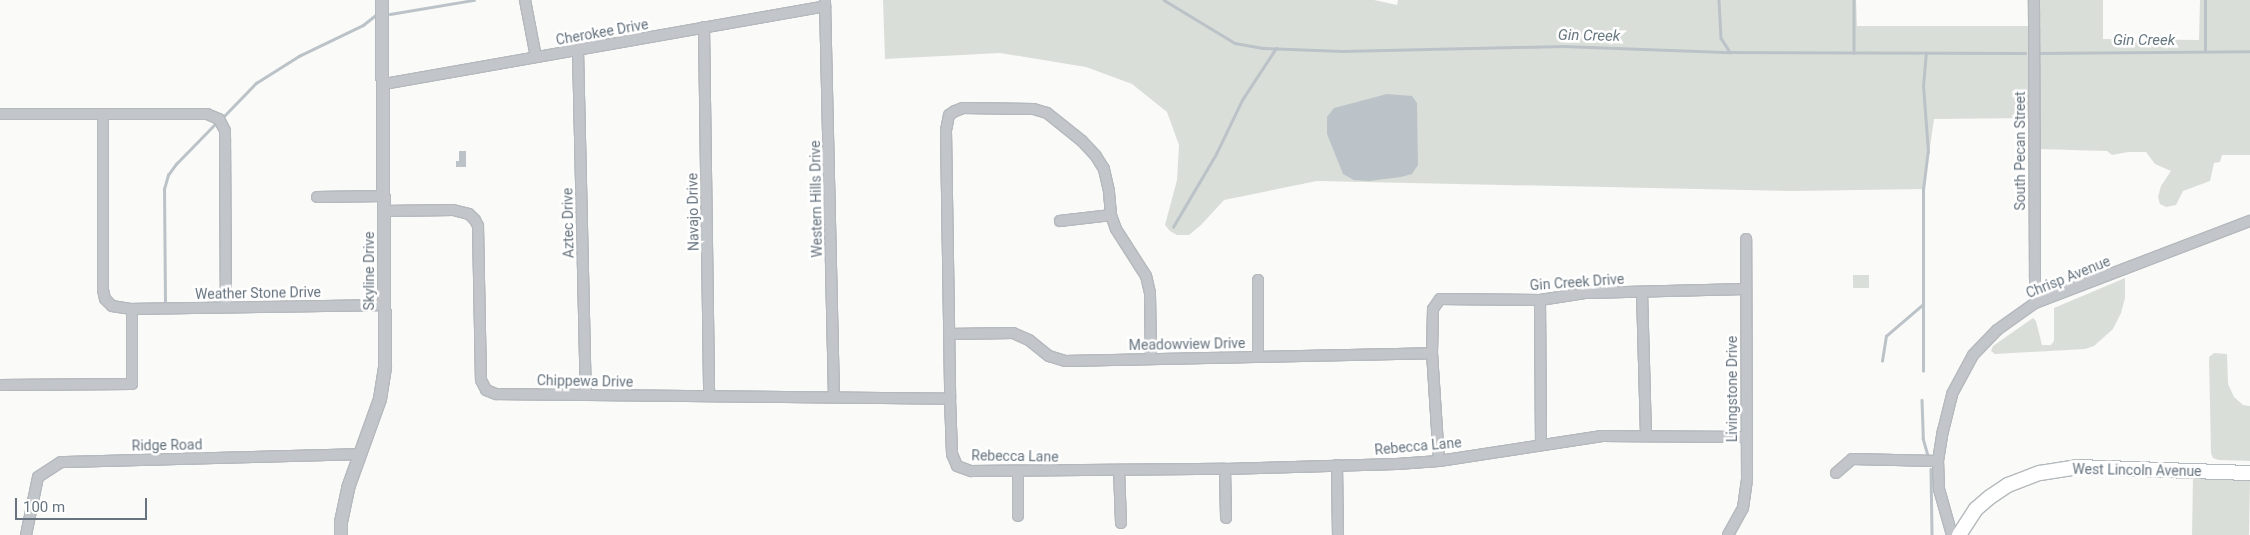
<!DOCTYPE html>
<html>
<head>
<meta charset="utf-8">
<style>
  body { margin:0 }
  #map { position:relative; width:2250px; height:535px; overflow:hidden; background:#fafaf8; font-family:Roboto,sans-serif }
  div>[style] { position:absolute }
  .green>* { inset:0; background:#daded8; transform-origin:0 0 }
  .water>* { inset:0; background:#bbc3c8 }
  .stream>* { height:2.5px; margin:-1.25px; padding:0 1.25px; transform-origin:1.25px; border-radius:1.25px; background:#bbc3c8 }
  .roads { filter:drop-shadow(1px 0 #b4b9bd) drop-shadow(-1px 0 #b4b9bd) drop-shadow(0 1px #b4b9bd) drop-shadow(0 -1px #b4b9bd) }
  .minor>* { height:10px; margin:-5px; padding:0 5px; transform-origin:5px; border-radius:5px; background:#c2c5c9 }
  .tertiary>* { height:12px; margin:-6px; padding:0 6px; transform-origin:6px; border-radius:6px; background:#c2c5c9 }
  .secondary>* { height:14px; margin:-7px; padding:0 7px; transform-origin:7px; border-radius:7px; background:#fff }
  span { translate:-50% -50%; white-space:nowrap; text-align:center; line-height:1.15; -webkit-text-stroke:5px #fff; paint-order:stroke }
  .street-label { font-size:14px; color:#67747f }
  .water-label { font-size:15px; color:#687880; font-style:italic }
  .scale { position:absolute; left:15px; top:498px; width:132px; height:22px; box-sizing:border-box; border:2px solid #67747f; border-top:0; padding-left:6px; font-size:15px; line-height:18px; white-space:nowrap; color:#67747f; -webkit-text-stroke:4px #fff; paint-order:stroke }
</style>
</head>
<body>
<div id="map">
  <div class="green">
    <i style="clip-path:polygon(883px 0,1374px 0,1397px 5px,1398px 0,1856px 0,1857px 26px,2028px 26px,2027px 0,2103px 0,2103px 39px,2199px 40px,2200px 0,2250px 0,2250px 155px,2222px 155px,2220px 162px,2214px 163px,2210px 181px,2183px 191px,2176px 205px,2166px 207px,2160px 204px,2158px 197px,2161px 186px,2171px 171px,2155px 164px,2146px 152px,2128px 152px,2112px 155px,2107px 151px,2037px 149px,2030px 118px,1934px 119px,1924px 189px,1792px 191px,1317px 181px,1224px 200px,1201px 225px,1189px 235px,1177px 235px,1170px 231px,1165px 225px,1177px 180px,1179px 145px,1167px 112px,1132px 84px,1086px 67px,1000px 53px,885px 59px)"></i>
    <i style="left:1869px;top:275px;width:13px;height:16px;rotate:90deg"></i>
    <i style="clip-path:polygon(2125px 278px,2125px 298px,2121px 313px,2113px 329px,2094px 346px,2085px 349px,1995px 354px,1991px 351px,1993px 346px,2033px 318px,2036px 321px,2042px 345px,2051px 345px,2054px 341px,2054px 308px)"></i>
    <i style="clip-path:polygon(2214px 353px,2227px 354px,2228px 384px,2234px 397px,2243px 405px,2250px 406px,2250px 461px,2219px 460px,2213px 458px,2211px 453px,2209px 357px)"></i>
    <i style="left:2193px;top:478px;width:57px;height:57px;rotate:1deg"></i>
  </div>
  <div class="water">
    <i style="clip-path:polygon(1387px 94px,1412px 96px,1417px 103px,1418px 165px,1412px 174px,1401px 177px,1369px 181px,1354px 180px,1343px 174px,1327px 134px,1327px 117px,1334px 108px)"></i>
    <i style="clip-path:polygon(459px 151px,466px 151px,466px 167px,456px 167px,456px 161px,459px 161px)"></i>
  </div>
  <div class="stream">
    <i style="left:1164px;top:0;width:83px;rotate:31.2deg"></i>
    <i style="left:1235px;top:43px;width:28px;rotate:10deg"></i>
    <i style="left:1263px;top:48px;width:79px;rotate:2.2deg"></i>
    <i style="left:1342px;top:51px;width:221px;rotate:-1.3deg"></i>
    <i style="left:1563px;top:46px;width:167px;rotate:2.1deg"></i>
    <i style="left:1730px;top:52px;width:295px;rotate:0.2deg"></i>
    <i style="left:1719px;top:0;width:38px;rotate:87deg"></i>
    <i style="left:1721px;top:38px;width:17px;rotate:57deg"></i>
    <i style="left:1854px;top:0;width:53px;rotate:90deg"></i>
    <i style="left:390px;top:14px;width:85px;rotate:-9.5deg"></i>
    <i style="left:2205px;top:51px;width:51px;rotate:-90deg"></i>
    <i style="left:2037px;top:53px;width:213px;rotate:-0.5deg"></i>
    <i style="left:224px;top:116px;width:46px;rotate:-45.9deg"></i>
    <i style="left:256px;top:83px;width:51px;rotate:-32.1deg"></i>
    <i style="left:299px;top:56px;width:71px;rotate:-25.8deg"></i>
    <i style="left:363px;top:25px;width:16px;rotate:-38deg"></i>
    <i style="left:1173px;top:227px;width:85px;rotate:-59.5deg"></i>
    <i style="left:1216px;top:154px;width:60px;rotate:-64.3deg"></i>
    <i style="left:1242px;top:100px;width:62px;rotate:-56.8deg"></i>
    <i style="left:165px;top:302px;width:113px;rotate:-90.5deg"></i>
    <i style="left:164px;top:189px;width:15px;rotate:-74deg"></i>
    <i style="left:168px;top:175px;width:14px;rotate:-54deg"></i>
    <i style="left:176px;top:164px;width:56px;rotate:-45.7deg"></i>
    <i style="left:1882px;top:361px;width:25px;rotate:-81deg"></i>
    <i style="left:1886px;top:336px;width:48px;rotate:-40.7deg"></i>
    <i style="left:1923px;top:371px;width:181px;rotate:-90deg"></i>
    <i style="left:1923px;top:190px;width:38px;rotate:-83deg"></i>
    <i style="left:1928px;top:152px;width:66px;rotate:-94.3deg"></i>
    <i style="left:1923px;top:86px;width:33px;rotate:-85deg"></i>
    <i style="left:1922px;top:400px;width:38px;rotate:88deg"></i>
    <i style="left:1923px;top:438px;width:19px;rotate:74deg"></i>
    <i style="left:1931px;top:469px;width:66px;rotate:89.1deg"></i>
  </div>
  <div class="roads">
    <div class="minor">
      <i style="left:525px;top:0;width:58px;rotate:79.1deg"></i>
      <i style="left:2034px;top:0;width:303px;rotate:89.8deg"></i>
      <i style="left:825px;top:1px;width:396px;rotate:88.7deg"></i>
      <i style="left:704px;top:27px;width:369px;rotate:89.2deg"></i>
      <i style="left:578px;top:50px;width:345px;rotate:88.7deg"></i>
      <i style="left:384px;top:84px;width:448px;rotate:-10deg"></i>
      <i style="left:0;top:114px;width:207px"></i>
      <i style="left:207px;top:114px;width:13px;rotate:23deg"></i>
      <i style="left:219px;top:119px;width:13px;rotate:63deg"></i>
      <i style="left:225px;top:131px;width:176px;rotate:89.7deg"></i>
      <i style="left:103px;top:114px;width:176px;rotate:90deg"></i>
      <i style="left:103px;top:290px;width:9px;rotate:77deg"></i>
      <i style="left:105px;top:299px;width:10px;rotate:45deg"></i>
      <i style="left:112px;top:306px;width:20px;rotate:9deg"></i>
      <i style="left:132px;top:309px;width:253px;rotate:-0.9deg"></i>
      <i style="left:317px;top:197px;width:67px;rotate:-0.9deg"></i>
      <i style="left:384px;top:211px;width:69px;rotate:-0.8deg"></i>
      <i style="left:453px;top:210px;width:16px;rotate:14deg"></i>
      <i style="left:469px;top:214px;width:8px;rotate:45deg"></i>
      <i style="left:475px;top:220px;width:7px;rotate:63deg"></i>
      <i style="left:478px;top:226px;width:154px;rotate:88.9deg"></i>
      <i style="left:481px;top:380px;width:11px;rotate:63deg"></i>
      <i style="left:486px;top:390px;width:11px;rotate:22deg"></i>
      <i style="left:496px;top:394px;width:454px;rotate:0.6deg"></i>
      <i style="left:1060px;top:221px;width:51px;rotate:-6.7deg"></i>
      <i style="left:1642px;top:292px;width:144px;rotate:88.4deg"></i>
      <i style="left:1540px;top:300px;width:144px;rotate:89.6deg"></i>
      <i style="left:949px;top:334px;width:64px;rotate:-0.9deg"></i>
      <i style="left:1013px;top:333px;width:17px;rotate:24deg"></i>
      <i style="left:1029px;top:340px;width:26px;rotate:39deg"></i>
      <i style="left:1049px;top:356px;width:17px;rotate:17deg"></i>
      <i style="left:1065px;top:361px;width:367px;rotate:-1.2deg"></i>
      <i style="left:1258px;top:356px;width:76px;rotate:-90deg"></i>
      <i style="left:1151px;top:358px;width:65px;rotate:-90.9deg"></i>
      <i style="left:1150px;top:293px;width:17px;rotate:-103deg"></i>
      <i style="left:1146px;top:276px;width:56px;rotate:-122.6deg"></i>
      <i style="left:1116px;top:229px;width:15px;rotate:-110deg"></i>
      <i style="left:1111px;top:215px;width:24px;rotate:-95deg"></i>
      <i style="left:1109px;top:191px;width:23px;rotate:-103deg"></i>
      <i style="left:1104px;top:169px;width:15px;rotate:-122deg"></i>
      <i style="left:1096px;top:156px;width:21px;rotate:-133deg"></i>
      <i style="left:1082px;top:141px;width:45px;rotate:-141.3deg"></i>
      <i style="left:1047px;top:113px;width:14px;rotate:-163deg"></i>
      <i style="left:1034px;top:109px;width:71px;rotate:-179.2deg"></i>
      <i style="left:963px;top:108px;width:9px;rotate:159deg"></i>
      <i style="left:955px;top:111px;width:7px;rotate:146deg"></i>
      <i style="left:949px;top:115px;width:16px;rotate:101deg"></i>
      <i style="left:946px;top:131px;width:268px;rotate:89.1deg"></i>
      <i style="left:950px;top:399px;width:55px;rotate:87.9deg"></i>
      <i style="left:952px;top:454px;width:13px;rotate:67deg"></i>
      <i style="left:957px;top:466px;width:15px;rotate:20deg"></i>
      <i style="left:971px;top:471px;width:254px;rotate:-0.5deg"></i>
      <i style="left:1225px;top:469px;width:172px;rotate:-1.7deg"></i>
      <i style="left:1397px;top:464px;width:42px;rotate:-4.1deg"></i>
      <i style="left:1439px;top:461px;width:165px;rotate:-8.7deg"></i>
      <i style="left:1602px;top:436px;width:144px;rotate:0.4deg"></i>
      <i style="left:0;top:385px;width:132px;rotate:-0.4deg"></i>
      <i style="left:132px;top:384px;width:75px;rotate:-90deg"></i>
      <i style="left:1439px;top:461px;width:108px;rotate:-93.7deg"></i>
      <i style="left:1432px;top:353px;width:44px;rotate:-88.7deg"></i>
      <i style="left:1433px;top:309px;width:12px;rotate:-55deg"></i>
      <i style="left:1440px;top:299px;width:100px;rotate:0.6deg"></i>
      <i style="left:1540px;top:300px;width:47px;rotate:-8.7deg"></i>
      <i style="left:1586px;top:293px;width:160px;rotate:-1.4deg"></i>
      <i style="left:1337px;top:465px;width:70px;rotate:89.2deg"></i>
      <i style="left:1225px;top:469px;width:49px;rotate:88.8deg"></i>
      <i style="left:1119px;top:470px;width:53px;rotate:87.8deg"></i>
      <i style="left:1018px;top:471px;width:45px;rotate:90deg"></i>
      <i style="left:1836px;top:473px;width:21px;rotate:-41deg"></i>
      <i style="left:1852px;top:459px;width:86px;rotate:1.3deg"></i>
      <i style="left:26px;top:535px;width:59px;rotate:-78.3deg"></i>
      <i style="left:38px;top:477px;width:27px;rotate:-33deg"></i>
      <i style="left:61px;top:462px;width:299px;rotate:-1.5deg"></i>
      <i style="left:1728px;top:535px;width:31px;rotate:-61deg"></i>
      <i style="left:1743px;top:508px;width:29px;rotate:-82deg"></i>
      <i style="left:1747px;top:479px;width:240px;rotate:-90.2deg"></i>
      <i style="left:1952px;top:535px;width:48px;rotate:-105.8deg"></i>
      <i style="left:1939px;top:489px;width:28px;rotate:-92deg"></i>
      <i style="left:1938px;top:461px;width:30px;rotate:-81deg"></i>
      <i style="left:1943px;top:431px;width:38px;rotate:-76deg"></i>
      <i style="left:1952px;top:394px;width:44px;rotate:-61.7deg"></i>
      <i style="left:1973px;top:355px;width:35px;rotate:-46deg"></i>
      <i style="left:1997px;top:330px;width:47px;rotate:-35.4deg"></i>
      <i style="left:2035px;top:303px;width:230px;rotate:-20.9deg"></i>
    </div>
    <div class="tertiary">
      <i style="left:341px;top:535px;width:13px;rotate:-90deg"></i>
      <i style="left:341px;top:522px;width:35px;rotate:-78deg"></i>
      <i style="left:348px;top:488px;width:95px;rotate:-70.2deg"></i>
      <i style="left:380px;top:399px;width:33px;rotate:-81deg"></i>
      <i style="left:385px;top:366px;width:366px;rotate:-90.5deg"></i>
    </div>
    <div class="secondary">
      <i style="left:1959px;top:535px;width:31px;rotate:-57deg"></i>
      <i style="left:1976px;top:509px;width:18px;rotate:-41deg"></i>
      <i style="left:1990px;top:497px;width:22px;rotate:-34deg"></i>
      <i style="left:2008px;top:485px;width:34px;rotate:-21deg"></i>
      <i style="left:2040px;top:473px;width:37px;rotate:-9deg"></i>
      <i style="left:2077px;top:467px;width:173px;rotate:2deg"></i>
    </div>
  </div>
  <div class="street-label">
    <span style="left:602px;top:32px;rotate:-10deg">Cherokee Drive</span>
    <span style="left:2020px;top:151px;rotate:-90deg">South Pecan Street</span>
    <span style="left:816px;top:199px;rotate:-91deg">Western Hills Drive</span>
    <span style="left:693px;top:212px;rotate:-91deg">Navajo Drive</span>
    <span style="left:568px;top:223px;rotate:-91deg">Aztec Drive</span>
    <span style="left:369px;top:271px;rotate:-90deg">Skyline Drive</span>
    <span style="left:2068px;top:277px;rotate:-22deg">Chrisp Avenue</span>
    <span style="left:1577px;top:282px;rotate:-4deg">Gin Creek Drive</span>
    <span style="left:258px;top:293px;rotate:-1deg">Weather Stone Drive</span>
    <span style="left:1187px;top:344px;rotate:-1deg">Meadowview Drive</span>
    <span style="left:585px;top:381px;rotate:1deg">Chippewa Drive</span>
    <span style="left:1732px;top:389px;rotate:-90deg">Livingstone Drive</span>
    <span style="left:167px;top:445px;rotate:-1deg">Ridge Road</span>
    <span style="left:1418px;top:446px;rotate:-5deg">Rebecca Lane</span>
    <span style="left:1015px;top:456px;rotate:1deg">Rebecca Lane</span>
    <span style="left:2137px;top:470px;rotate:1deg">West Lincoln Avenue</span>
  </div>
  <div class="water-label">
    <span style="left:1589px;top:36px;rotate:1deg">Gin Creek</span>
    <span style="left:2144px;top:41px">Gin Creek</span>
  </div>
  <div class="scale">100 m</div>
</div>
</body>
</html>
